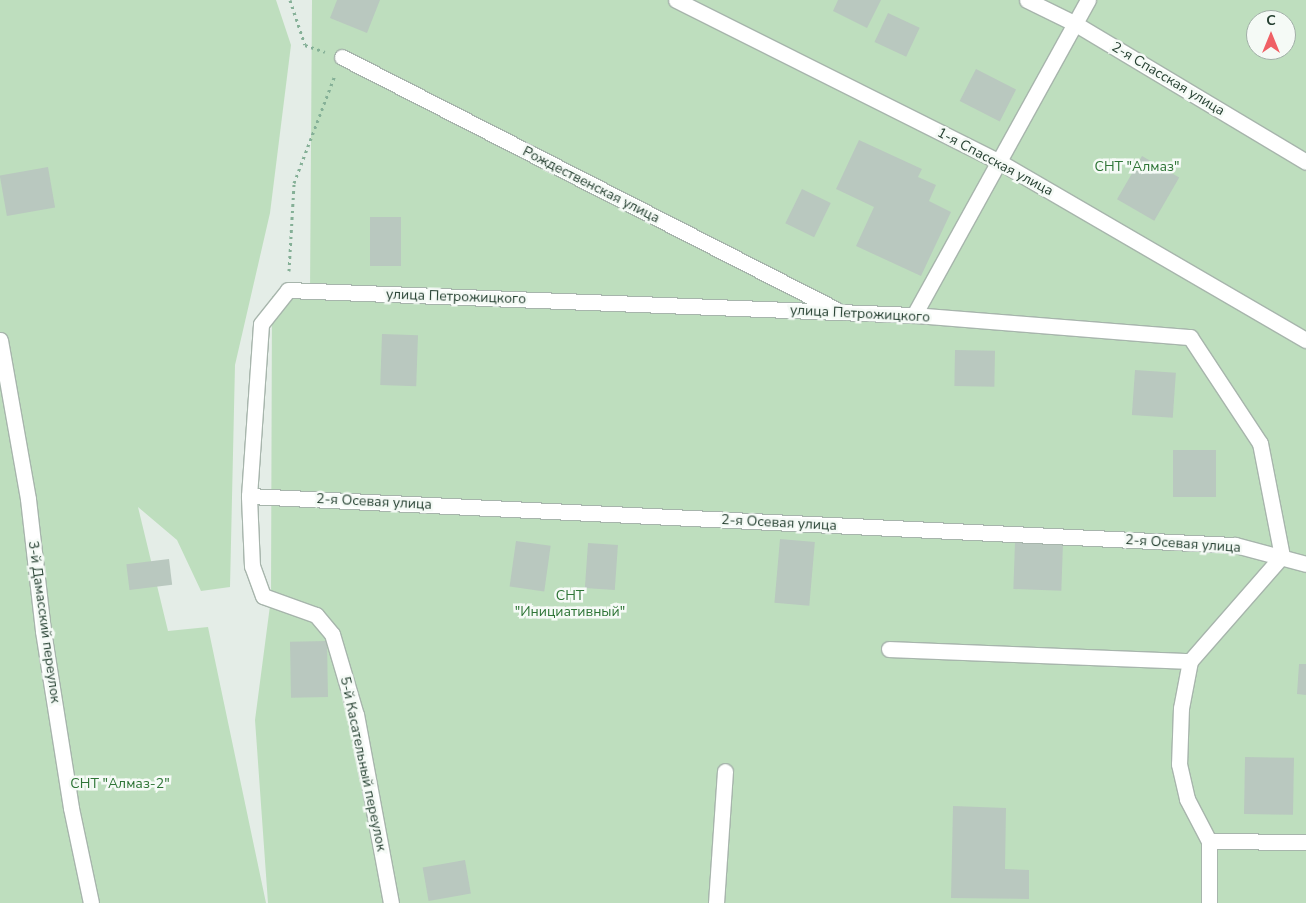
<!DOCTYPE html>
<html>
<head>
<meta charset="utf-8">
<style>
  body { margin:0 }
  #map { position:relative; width:1306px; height:903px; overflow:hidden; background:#e4ede7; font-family:"Nunito Sans",sans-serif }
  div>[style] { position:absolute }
  .green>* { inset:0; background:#bedebe }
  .building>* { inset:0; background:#b9c8bf; transform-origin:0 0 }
  .path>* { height:3px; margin-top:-1.5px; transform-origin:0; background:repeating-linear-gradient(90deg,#85b097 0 2.5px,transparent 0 6.5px) }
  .roads { filter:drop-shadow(1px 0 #a7b5ac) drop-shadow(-1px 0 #a7b5ac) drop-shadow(0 1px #a7b5ac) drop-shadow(0 -1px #a7b5ac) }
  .minor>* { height:15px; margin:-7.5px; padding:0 7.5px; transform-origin:7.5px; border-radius:7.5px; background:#fff }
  span { translate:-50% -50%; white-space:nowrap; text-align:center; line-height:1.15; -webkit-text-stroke:5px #f5faf6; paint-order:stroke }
  .street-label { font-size:14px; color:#243f30 }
  .park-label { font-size:14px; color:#2e7536 }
  .north { position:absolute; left:1246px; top:10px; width:50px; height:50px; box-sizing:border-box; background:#f5faf6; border:1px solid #a1afa7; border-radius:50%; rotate:0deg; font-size:14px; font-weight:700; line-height:20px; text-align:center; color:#243f30 }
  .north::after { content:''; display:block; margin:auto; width:18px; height:22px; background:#ef6065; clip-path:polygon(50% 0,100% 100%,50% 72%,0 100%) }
</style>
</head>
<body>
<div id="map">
  <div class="green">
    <i style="clip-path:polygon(0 0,276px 0,291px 45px,270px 213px,235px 365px,230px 587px,201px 591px,177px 540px,138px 507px,168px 631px,208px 627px,266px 903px,0 903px)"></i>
    <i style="clip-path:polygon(evenodd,312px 0,1306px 0,1306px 903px,268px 903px,255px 720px,271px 598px,272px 296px,310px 294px,312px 0,1256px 20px,1286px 20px,1286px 50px,1256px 50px,1256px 20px)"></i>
  </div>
  <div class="building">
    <i style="clip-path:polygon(337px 0,380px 0,367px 33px,330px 18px)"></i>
    <i style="clip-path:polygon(838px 0,881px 0,867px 28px,833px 11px)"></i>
    <i style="left:888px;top:13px;width:35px;height:32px;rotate:25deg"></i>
    <i style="left:976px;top:69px;width:45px;height:36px;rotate:27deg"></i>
    <i style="clip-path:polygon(859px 140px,922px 169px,918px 177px,936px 185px,929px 201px,951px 212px,921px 276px,856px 246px,874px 207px,836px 189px)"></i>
    <i style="left:1142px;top:156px;width:43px;height:50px;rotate:30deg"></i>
    <i style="left:48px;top:167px;width:41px;height:49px;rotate:80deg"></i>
    <i style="left:802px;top:189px;width:32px;height:38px;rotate:26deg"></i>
    <i style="left:370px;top:217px;width:31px;height:49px"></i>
    <i style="left:382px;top:334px;width:36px;height:51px;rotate:2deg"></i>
    <i style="left:955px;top:350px;width:40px;height:36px;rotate:1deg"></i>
    <i style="left:1135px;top:370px;width:41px;height:45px;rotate:4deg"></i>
    <i style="left:1216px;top:450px;width:47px;height:43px;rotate:90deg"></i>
    <i style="left:780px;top:539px;width:35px;height:64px;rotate:5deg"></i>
    <i style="left:516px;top:541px;width:35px;height:46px;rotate:8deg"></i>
    <i style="left:1015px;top:542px;width:48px;height:47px;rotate:2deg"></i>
    <i style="left:588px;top:543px;width:30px;height:45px;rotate:4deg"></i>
    <i style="left:169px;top:559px;width:26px;height:43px;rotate:83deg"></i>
    <i style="left:327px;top:641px;width:56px;height:37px;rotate:89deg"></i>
    <i style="clip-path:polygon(1299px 664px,1306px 664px,1306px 695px,1297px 694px)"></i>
    <i style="left:1245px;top:757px;width:49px;height:57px;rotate:1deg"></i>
    <i style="clip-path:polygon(953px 806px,1006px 808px,1005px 869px,1029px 870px,1029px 899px,951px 898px)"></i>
    <i style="left:465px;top:860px;width:34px;height:43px;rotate:80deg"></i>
  </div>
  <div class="path">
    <i style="left:290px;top:0;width:47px;rotate:71.6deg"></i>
    <i style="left:305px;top:45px;width:21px;rotate:19deg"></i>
    <i style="left:289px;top:271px;width:88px;rotate:-86.7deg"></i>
    <i style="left:294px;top:183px;width:116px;rotate:-69.2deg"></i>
  </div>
  <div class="roads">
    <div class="minor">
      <i style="left:676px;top:0;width:360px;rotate:26.6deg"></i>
      <i style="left:998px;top:161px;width:356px;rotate:30.2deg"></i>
      <i style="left:1027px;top:0;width:52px;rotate:26.1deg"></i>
      <i style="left:1074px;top:23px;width:270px;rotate:30.9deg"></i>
      <i style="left:342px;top:57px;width:554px;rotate:27.07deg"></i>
      <i style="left:914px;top:315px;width:360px;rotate:-61.1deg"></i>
      <i style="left:0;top:340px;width:161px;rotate:80deg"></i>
      <i style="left:28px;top:499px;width:133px;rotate:83.5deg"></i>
      <i style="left:43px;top:631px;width:179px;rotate:81deg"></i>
      <i style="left:71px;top:808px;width:97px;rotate:78.1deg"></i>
      <i style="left:249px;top:496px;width:987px;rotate:2.85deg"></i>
      <i style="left:1235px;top:545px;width:73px;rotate:15deg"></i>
      <i style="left:889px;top:649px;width:301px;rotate:2.3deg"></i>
      <i style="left:1209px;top:841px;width:97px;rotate:0.6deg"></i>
      <i style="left:391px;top:903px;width:191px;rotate:-100.5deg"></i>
      <i style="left:356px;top:715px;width:84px;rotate:-106.5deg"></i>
      <i style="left:332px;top:634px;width:25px;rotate:-130deg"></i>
      <i style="left:316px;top:615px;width:56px;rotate:-160.3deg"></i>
      <i style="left:263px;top:596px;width:32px;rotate:-110deg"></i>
      <i style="left:252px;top:566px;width:70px;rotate:-92.5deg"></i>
      <i style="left:249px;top:496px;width:172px;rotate:-86deg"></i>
      <i style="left:261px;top:324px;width:43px;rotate:-51.5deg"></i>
      <i style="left:288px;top:290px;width:626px;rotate:2.29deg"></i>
      <i style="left:914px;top:315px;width:277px;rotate:4.6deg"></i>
      <i style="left:1190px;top:337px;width:127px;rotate:56.6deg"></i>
      <i style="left:1260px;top:443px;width:115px;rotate:79deg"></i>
      <i style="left:1282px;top:556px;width:140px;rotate:131.2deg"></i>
      <i style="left:1190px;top:661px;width:48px;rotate:100.8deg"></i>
      <i style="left:1181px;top:708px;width:56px;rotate:92deg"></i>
      <i style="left:1179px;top:764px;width:36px;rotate:77deg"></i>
      <i style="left:1187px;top:799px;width:47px;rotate:62.4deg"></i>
      <i style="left:1209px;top:841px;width:62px;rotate:90deg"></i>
      <i style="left:716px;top:903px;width:132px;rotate:-86.1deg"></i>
    </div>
  </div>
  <div class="street-label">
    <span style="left:1168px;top:79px;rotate:31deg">2-я Спасская улица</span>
    <span style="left:995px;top:162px;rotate:28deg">1-я Спасская улица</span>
    <span style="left:591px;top:185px;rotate:27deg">Рождественская улица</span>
    <span style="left:456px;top:297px;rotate:2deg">улица Петрожицкого</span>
    <span style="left:860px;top:314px;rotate:3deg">улица Петрожицкого</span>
    <span style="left:374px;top:502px;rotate:3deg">2-я Осевая улица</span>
    <span style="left:779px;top:523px;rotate:3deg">2-я Осевая улица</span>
    <span style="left:1183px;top:544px;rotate:4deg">2-я Осевая улица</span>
    <span style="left:44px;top:622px;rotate:82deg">3-й Дамасский переулок</span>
    <span style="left:363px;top:764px;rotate:78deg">5-й Касательный переулок</span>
  </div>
  <div class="park-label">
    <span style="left:1137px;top:167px">СНТ "Алмаз"</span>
    <span style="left:570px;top:604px">СНТ<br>"Инициативный"</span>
    <span style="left:120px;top:784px">СНТ "Алмаз-2"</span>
  </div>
  <div class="north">С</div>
</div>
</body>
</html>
